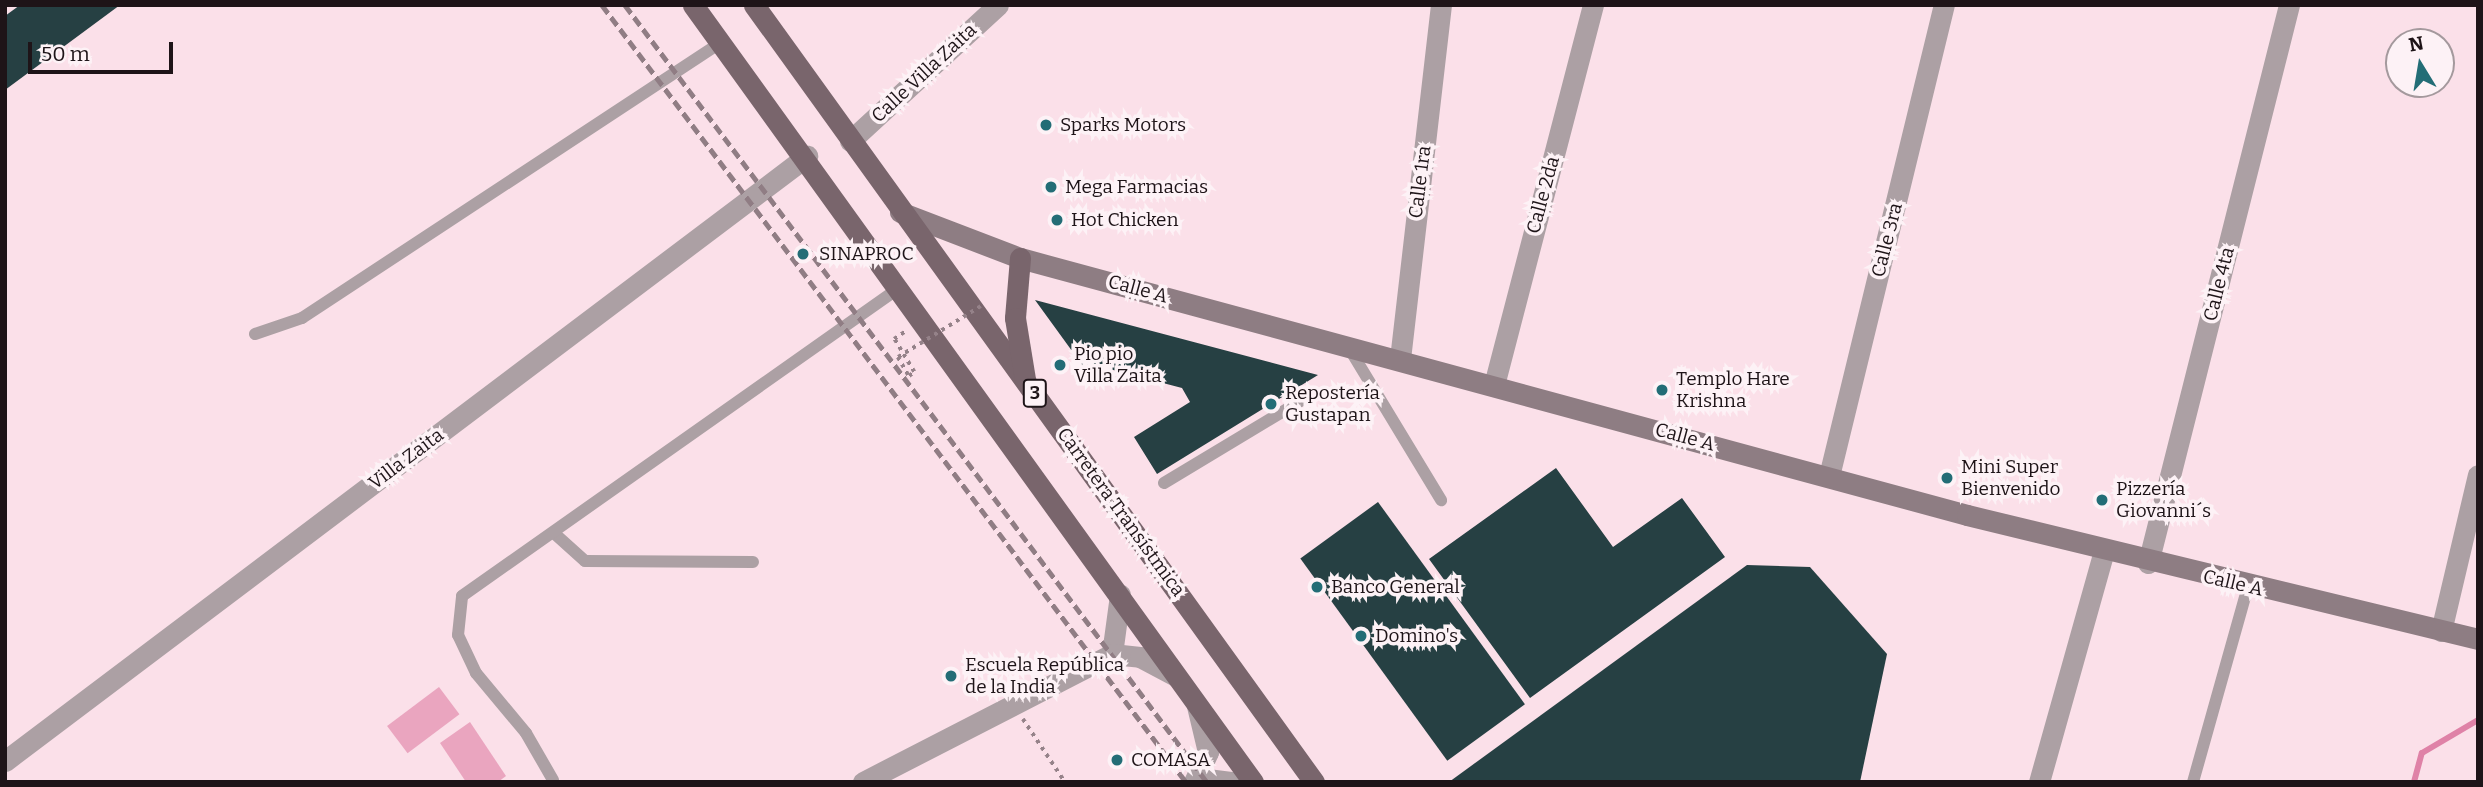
<!DOCTYPE html>
<html>
<head>
<meta charset="utf-8">
<style>
  body { margin:0 }
  #map { position:relative; width:2483px; height:787px; overflow:hidden; background:#fbe0e9; font-family:Bitter,serif }
  div>[style] { position:absolute }
  .green>* { inset:0; background:#eaa5bf; transform-origin:0 0 }
  .stream>* { height:6px; margin:-3px; padding:0 3px; transform-origin:3px; border-radius:3px; background:#df82a7 }
  .building>* { inset:0; background:#264043; transform-origin:0 0 }
  .path>* { height:3.5px; margin-top:-1.75px; transform-origin:0; background:repeating-linear-gradient(90deg,#958289 0 3.5px,transparent 0 8.5px) }
  .lane>* { height:12px; margin:-6px; padding:0 6px; transform-origin:6px; border-radius:6px; background:#aca0a4 }
  .street>* { height:21px; margin:-10.5px; padding:0 10.5px; transform-origin:10.5px; border-radius:10.5px; background:#aca0a4 }
  .secondary>* { height:21px; margin:-10.5px; padding:0 10.5px; transform-origin:10.5px; border-radius:10.5px; background:#8e7d83 }
  .primary>* { height:21px; margin:-10.5px; padding:0 10.5px; transform-origin:10.5px; border-radius:10.5px; background:#79656c }
  .rail>* { height:5px; margin-top:-2.5px; transform-origin:0; background:repeating-linear-gradient(90deg,#907d84 0 10px,transparent 0 15px) }
  .path-bridge>* { height:3.5px; margin-top:-1.75px; transform-origin:0; background:repeating-linear-gradient(90deg,#958289 0 3.5px,transparent 0 8.5px) }
  .dots>* { width:19px; height:19px; translate:-50% -50%; box-sizing:border-box; border:4px solid #fdf2f6; border-radius:50% }
  span { translate:-50% -50%; white-space:nowrap; text-align:center; line-height:1.15; -webkit-text-stroke:7px #fdf2f6; paint-order:stroke }
  .shield-label span { padding:2px 5px; background:#fdf2f6; border:2px solid; border-radius:5px; -webkit-text-stroke-width:0 }
  .shield-label { font-size:18px; color:#1e1418; font-weight:700 }
  .street-label { font-size:19px; color:#1e1418 }
  .poi-label { font-size:19px; color:#1e1418 }
  .left { translate:0 -50%; text-align:left }
  .frame { position:absolute; inset:0; border:7px solid #1e1418; pointer-events:none }
  .north { position:absolute; left:2385px; top:28px; width:70px; height:70px; box-sizing:border-box; background:#fdf2f6; border:2px solid #a4999d; border-radius:50%; rotate:349deg; font-size:19px; font-weight:700; line-height:28px; text-align:center; color:#1e1418 }
  .north::after { content:''; display:block; margin:auto; width:24px; height:32px; background:#236d76; clip-path:polygon(50% 0,100% 100%,50% 72%,0 100%) }
  .scale { position:absolute; left:28px; top:42px; width:145px; height:32px; box-sizing:border-box; border:4px solid #1e1418; border-top:0; padding-left:9px; font-size:21px; line-height:24px; white-space:nowrap; color:#1e1418; -webkit-text-stroke:5px #fdf2f6; paint-order:stroke }
</style>
</head>
<body>
<div id="map">
  <div class="green">
    <i style="left:439px;top:687px;width:34px;height:65px;rotate:53deg"></i>
    <i style="clip-path:polygon(470px 722px,506px 776px,498px 782px,466px 782px,440px 743px)"></i>
  </div>
  <div class="stream">
    <i style="left:2414px;top:782px;width:30px;rotate:-75deg"></i>
    <i style="left:2422px;top:753px;width:65px;rotate:-30.5deg"></i>
  </div>
  <div class="building">
    <i style="clip-path:polygon(20px 5px,120px 5px,5px 90px,5px 16px)"></i>
    <i style="clip-path:polygon(1035px 300px,1318px 375px,1157px 474px,1134px 437px,1190px 402px,1182px 388px,1098px 366px,1088px 373px)"></i>
    <i style="clip-path:polygon(1556px 468px,1613px 547px,1682px 498px,1725px 557px,1530px 698px,1429px 559px)"></i>
    <i style="left:1378px;top:502px;width:250px;height:96px;rotate:54deg"></i>
    <i style="clip-path:polygon(1747px 565px,1810px 567px,1887px 654px,1860px 782px,1449px 782px)"></i>
  </div>
  <div class="path">
    <i style="left:898px;top:357px;width:22px;rotate:60deg"></i>
    <i style="left:909px;top:376px;width:6px;rotate:-39deg"></i>
    <i style="left:914px;top:372px;width:39px;rotate:-121deg"></i>
    <i style="left:894px;top:339px;width:14px;rotate:-34deg"></i>
    <i style="left:1023px;top:719px;width:76px;rotate:56.3deg"></i>
  </div>
  <div class="lane">
    <i style="left:255px;top:334px;width:50px;rotate:-18.8deg"></i>
    <i style="left:302px;top:318px;width:504px;rotate:-33.34deg"></i>
    <i style="left:1349px;top:348px;width:178px;rotate:58.8deg"></i>
    <i style="left:1164px;top:483px;width:173px;rotate:-31deg"></i>
    <i style="left:555px;top:534px;width:40px;rotate:42deg"></i>
    <i style="left:585px;top:561px;width:168px;rotate:0.3deg"></i>
    <i style="left:553px;top:780px;width:54px;rotate:-119.9deg"></i>
    <i style="left:526px;top:733px;width:78px;rotate:-129.8deg"></i>
    <i style="left:476px;top:673px;width:42px;rotate:-115.3deg"></i>
    <i style="left:458px;top:635px;width:39px;rotate:-84deg"></i>
    <i style="left:462px;top:596px;width:535px;rotate:-35.18deg"></i>
    <i style="left:2193px;top:782px;width:204px;rotate:-74.3deg"></i>
  </div>
  <div class="street">
    <i style="left:850px;top:141px;width:201px;rotate:-42.6deg"></i>
    <i style="left:1400px;top:359px;width:356px;rotate:-83.4deg"></i>
    <i style="left:1494px;top:385px;width:393px;rotate:-75.4deg"></i>
    <i style="left:1829px;top:476px;width:485px;rotate:-76.3deg"></i>
    <i style="left:2148px;top:563px;width:576px;rotate:-75.82deg"></i>
    <i style="left:2441px;top:631px;width:160px;rotate:-76.7deg"></i>
    <i style="left:1112px;top:654px;width:60px;rotate:-82.3deg"></i>
    <i style="left:5px;top:761px;width:1005px;rotate:-37.03deg"></i>
    <i style="left:1199px;top:778px;width:34px;rotate:7deg"></i>
    <i style="left:863px;top:782px;width:280px;rotate:-27.2deg"></i>
    <i style="left:1112px;top:654px;width:28px;rotate:6deg"></i>
    <i style="left:1140px;top:657px;width:40px;rotate:28deg"></i>
    <i style="left:1194px;top:782px;width:33px;rotate:-65deg"></i>
    <i style="left:1208px;top:752px;width:47px;rotate:-103.4deg"></i>
    <i style="left:2039px;top:782px;width:240px;rotate:-74.3deg"></i>
  </div>
  <div class="secondary">
    <i style="left:900px;top:212px;width:129px;rotate:21deg"></i>
    <i style="left:1020px;top:258px;width:981px;rotate:15.18deg"></i>
    <i style="left:1967px;top:515px;width:526px;rotate:13.64deg"></i>
  </div>
  <div class="primary">
    <i style="left:693px;top:5px;width:958px;rotate:54.22deg"></i>
    <i style="left:754px;top:5px;width:958px;rotate:54.22deg"></i>
    <i style="left:1020px;top:258px;width:60px;rotate:94.8deg"></i>
    <i style="left:1015px;top:318px;width:62px;rotate:80.7deg"></i>
  </div>
  <div class="rail">
    <i style="left:602px;top:5px;width:972px;rotate:53.07deg"></i>
    <i style="left:625px;top:5px;width:971px;rotate:53.17deg"></i>
  </div>
  <div class="path-bridge">
    <i style="left:898px;top:357px;width:97px;rotate:-31.6deg"></i>
  </div>
  <div class="dots">
    <i style="left:1046px;top:125px;background:#236d76"></i>
    <i style="left:1051px;top:187px;background:#236d76"></i>
    <i style="left:1057px;top:220px;background:#236d76"></i>
    <i style="left:803px;top:254px;background:#236d76"></i>
    <i style="left:1060px;top:365px;background:#236d76"></i>
    <i style="left:1662px;top:390px;background:#236d76"></i>
    <i style="left:1271px;top:404px;background:#236d76"></i>
    <i style="left:1947px;top:478px;background:#236d76"></i>
    <i style="left:2102px;top:500px;background:#236d76"></i>
    <i style="left:1317px;top:587px;background:#236d76"></i>
    <i style="left:1361px;top:636px;background:#236d76"></i>
    <i style="left:951px;top:676px;background:#236d76"></i>
    <i style="left:1117px;top:760px;background:#236d76"></i>
  </div>
  <div class="shield-label">
    <span style="left:1035px;top:393px">3</span>
  </div>
  <div class="street-label">
    <span style="left:924px;top:73px;rotate:-43deg">Calle Villa Zaita</span>
    <span style="left:1420px;top:182px;rotate:-83deg">Calle 1ra</span>
    <span style="left:1543px;top:195px;rotate:-75deg">Calle 2da</span>
    <span style="left:1887px;top:240px;rotate:-76deg">Calle 3ra</span>
    <span style="left:2219px;top:284px;rotate:-76deg">Calle 4ta</span>
    <span style="left:1138px;top:289px;rotate:15deg">Calle A</span>
    <span style="left:1685px;top:437px;rotate:15deg">Calle A</span>
    <span style="left:406px;top:459px;rotate:-37deg">Villa Zaita</span>
    <span style="left:1121px;top:512px;rotate:54deg">Carretera Transístmica</span>
    <span style="left:2233px;top:583px;rotate:13deg">Calle A</span>
  </div>
  <div class="poi-label">
    <span class="left" style="left:1060px;top:125px">Sparks Motors</span>
    <span class="left" style="left:1065px;top:187px">Mega Farmacias</span>
    <span class="left" style="left:1071px;top:220px">Hot Chicken</span>
    <span class="left" style="left:819px;top:254px">SINAPROC</span>
    <span class="left" style="left:1074px;top:365px">Pio pio<br>Villa Zaita</span>
    <span class="left" style="left:1676px;top:390px">Templo Hare<br>Krishna</span>
    <span class="left" style="left:1285px;top:404px">Repostería<br>Gustapan</span>
    <span class="left" style="left:1961px;top:478px">Mini Super<br>Bienvenido</span>
    <span class="left" style="left:2116px;top:500px">Pizzería<br>Giovanni´s</span>
    <span class="left" style="left:1331px;top:587px">Banco General</span>
    <span class="left" style="left:1375px;top:636px">Domino's</span>
    <span class="left" style="left:965px;top:676px">Escuela República<br>de la India</span>
    <span class="left" style="left:1131px;top:760px">COMASA</span>
  </div>
  <div class="frame"></div>
  <div class="north">N</div>
  <div class="scale">50 m</div>
</div>
</body>
</html>
